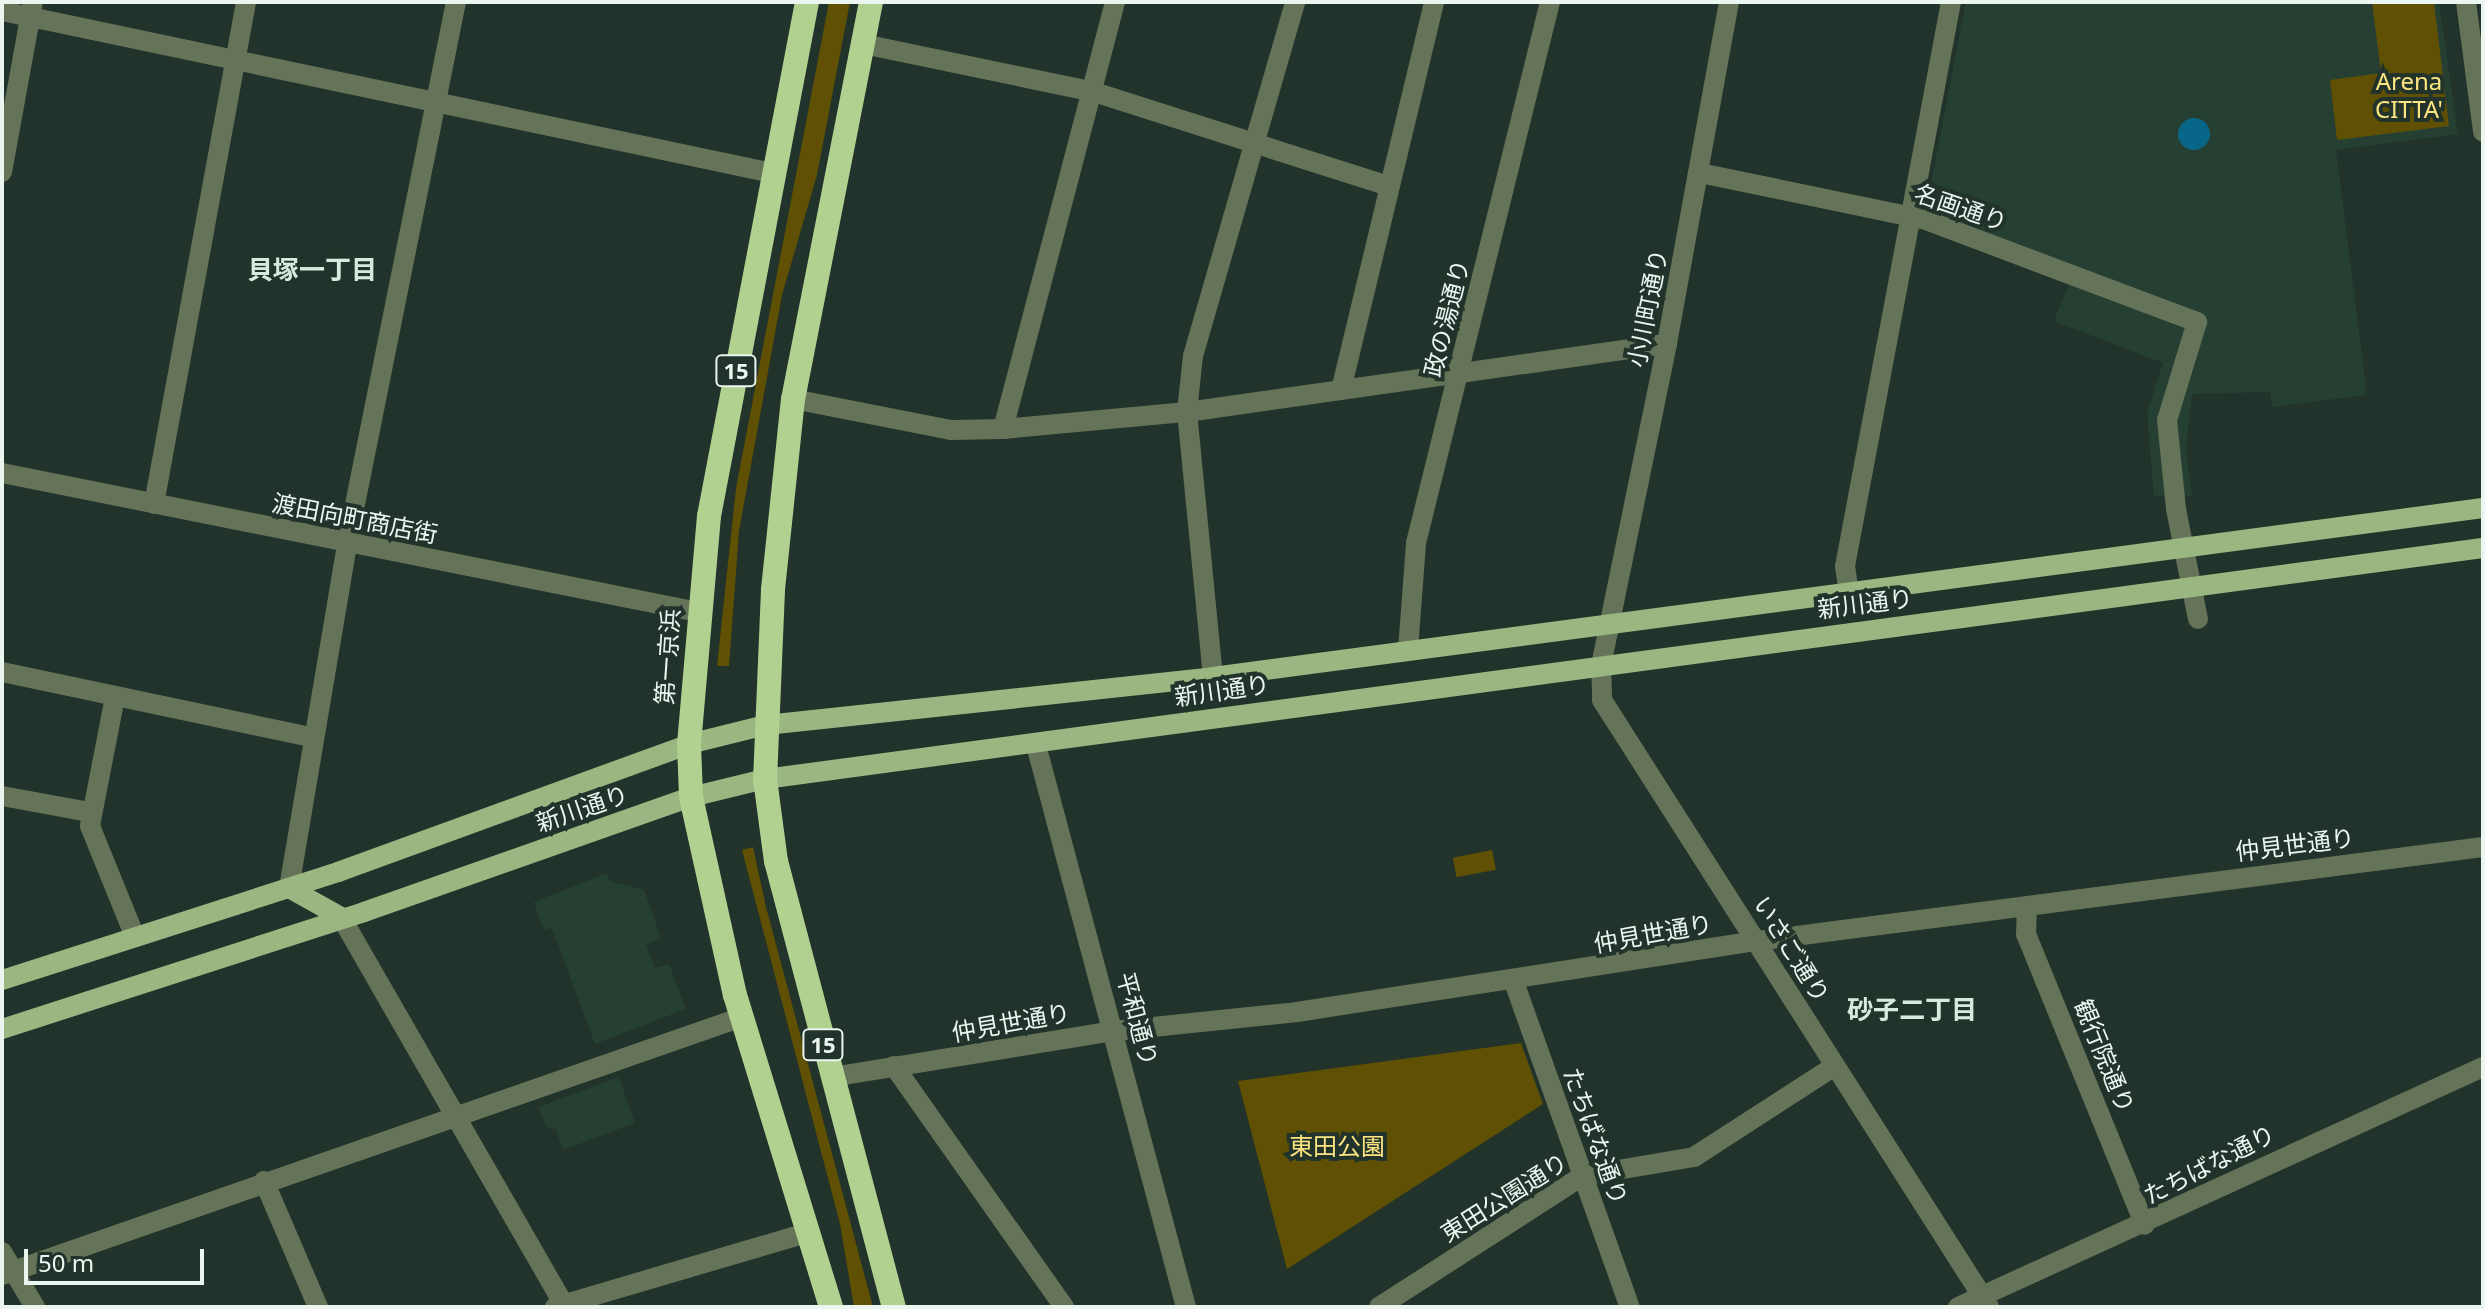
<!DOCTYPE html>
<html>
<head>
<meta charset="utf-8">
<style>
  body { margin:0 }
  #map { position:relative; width:2485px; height:1309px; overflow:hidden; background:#21332a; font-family:"Noto Sans","Noto Sans JP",sans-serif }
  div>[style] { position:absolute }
  .built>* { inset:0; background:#263f33 }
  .green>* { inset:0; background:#5f5004; transform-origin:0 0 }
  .water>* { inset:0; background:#086789 }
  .round { border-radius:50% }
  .minor>* { height:20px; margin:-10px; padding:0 10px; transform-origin:10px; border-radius:10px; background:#657359 }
  .major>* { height:20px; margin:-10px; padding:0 10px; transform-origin:10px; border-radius:10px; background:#9bb781 }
  .highway>* { height:24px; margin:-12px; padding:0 12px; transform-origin:12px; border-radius:12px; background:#b1d191 }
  span { translate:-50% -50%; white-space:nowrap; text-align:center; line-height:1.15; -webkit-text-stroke:8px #21332a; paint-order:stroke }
  .shield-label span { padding:2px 6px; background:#21332a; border:2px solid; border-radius:6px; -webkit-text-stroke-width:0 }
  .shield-label { font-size:22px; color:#ebf6f0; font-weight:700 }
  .park-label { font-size:24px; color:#fce480 }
  .street-label { font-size:24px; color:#ebf6f0 }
  .neighbourhood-label { font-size:26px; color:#d5ebdf; font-weight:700 }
  .frame { position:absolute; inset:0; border:4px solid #ebf6f0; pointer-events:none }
  .scale { position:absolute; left:24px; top:1249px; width:180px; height:36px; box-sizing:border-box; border:4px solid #ebf6f0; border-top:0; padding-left:10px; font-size:24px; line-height:28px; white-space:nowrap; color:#ebf6f0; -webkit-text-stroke:6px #21332a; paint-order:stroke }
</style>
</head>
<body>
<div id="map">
  <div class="built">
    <i style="clip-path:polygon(1966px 2px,2439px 2px,2458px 134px,2336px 150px,2367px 395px,2272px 407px,2270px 392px,2192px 394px,2186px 449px,2192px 496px,2154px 496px,2147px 413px,2163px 363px,2054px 321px,2075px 269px,1936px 215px,1927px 204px)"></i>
    <i style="clip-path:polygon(607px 873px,610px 881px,644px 890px,661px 938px,646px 945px,655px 968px,669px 964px,686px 1009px,595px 1044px,552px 928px,544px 930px,534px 902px)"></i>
    <i style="clip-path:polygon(619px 1077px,635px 1123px,563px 1150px,555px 1127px,547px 1129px,539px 1107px)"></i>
  </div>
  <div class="green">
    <i style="clip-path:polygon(829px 2px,850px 2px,817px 175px,782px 295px,739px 531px,729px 666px,717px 666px,736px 488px)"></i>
    <i style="clip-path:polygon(2372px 2px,2434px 2px,2449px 126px,2337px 140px,2330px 80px,2381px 73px)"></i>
    <i style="clip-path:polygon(753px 847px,766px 907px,873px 1307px,854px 1307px,840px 1224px,742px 850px)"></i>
    <i style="left:1492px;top:850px;width:20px;height:40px;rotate:79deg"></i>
    <i style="clip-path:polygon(1521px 1043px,1543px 1104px,1287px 1269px,1238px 1081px)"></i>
  </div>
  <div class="water">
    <i class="round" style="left:2178px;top:118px;width:32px;height:32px"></i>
  </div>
  <div class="minor">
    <i style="left:1729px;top:2px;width:348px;rotate:100.3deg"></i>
    <i style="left:1667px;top:344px;width:328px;rotate:101.6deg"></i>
    <i style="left:1601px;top:665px;width:35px;rotate:88deg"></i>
    <i style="left:1602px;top:700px;width:720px;rotate:57.48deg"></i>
    <i style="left:2466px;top:2px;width:131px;rotate:82.5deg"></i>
    <i style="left:2px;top:11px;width:788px;rotate:11.87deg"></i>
    <i style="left:863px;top:44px;width:236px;rotate:11.7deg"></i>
    <i style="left:1094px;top:92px;width:310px;rotate:17.7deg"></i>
    <i style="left:2px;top:172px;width:173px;rotate:-79.7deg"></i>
    <i style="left:1700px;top:173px;width:228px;rotate:11.7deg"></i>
    <i style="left:1923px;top:219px;width:293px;rotate:20.6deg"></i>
    <i style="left:2197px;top:322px;width:102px;rotate:107deg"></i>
    <i style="left:2167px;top:420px;width:89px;rotate:84.2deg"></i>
    <i style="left:2176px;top:509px;width:112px;rotate:78.7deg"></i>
    <i style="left:1341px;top:390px;width:399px;rotate:-76.5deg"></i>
    <i style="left:793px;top:399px;width:161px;rotate:11.1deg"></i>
    <i style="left:951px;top:430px;width:52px;rotate:-1.1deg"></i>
    <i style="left:1003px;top:429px;width:185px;rotate:-5.3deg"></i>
    <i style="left:1187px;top:412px;width:485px;rotate:-8.1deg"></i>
    <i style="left:1003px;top:429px;width:441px;rotate:-75.3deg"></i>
    <i style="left:2px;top:473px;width:710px;rotate:11.29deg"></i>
    <i style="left:154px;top:504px;width:510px;rotate:-79.61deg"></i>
    <i style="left:1849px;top:594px;width:28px;rotate:-98deg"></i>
    <i style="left:1845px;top:566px;width:574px;rotate:-79.36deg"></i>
    <i style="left:1408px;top:650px;width:107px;rotate:-85.7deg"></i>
    <i style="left:1416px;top:543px;width:557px;rotate:-76.09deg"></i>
    <i style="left:2px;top:672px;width:319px;rotate:11.9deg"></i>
    <i style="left:1213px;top:677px;width:266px;rotate:-95.6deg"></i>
    <i style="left:1187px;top:412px;width:56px;rotate:-83.9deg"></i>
    <i style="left:1193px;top:356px;width:368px;rotate:-73.9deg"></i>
    <i style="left:115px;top:697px;width:131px;rotate:101deg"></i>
    <i style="left:90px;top:826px;width:120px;rotate:67.9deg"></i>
    <i style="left:1036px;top:745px;width:582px;rotate:75.06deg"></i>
    <i style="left:2px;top:796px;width:88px;rotate:10.4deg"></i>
    <i style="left:289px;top:888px;width:349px;rotate:-80.4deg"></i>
    <i style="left:347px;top:544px;width:553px;rotate:-78.63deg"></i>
    <i style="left:2027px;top:907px;width:27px;rotate:92deg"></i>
    <i style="left:2026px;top:934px;width:314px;rotate:67.8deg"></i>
    <i style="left:341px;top:917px;width:450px;rotate:60.1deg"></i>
    <i style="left:1514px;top:982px;width:345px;rotate:70.4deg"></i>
    <i style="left:894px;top:1066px;width:295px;rotate:54.8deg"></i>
    <i style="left:832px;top:1077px;width:286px;rotate:-9.3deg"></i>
    <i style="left:1114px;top:1031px;width:184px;rotate:-5.9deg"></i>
    <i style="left:1297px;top:1012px;width:465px;rotate:-8.8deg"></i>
    <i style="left:1757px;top:941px;width:732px;rotate:-7.38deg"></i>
    <i style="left:264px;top:1181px;width:137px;rotate:66.8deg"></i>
    <i style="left:2px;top:1252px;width:64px;rotate:59deg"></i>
    <i style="left:2px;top:1275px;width:784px;rotate:-19.22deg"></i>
    <i style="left:555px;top:1307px;width:266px;rotate:-16.4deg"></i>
    <i style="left:1379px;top:1307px;width:242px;rotate:-32.8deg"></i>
    <i style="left:1582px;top:1176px;width:114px;rotate:-9.6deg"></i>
    <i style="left:1694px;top:1157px;width:166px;rotate:-32.9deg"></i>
    <i style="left:1958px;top:1307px;width:577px;rotate:-24.57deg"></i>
  </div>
  <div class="major">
    <i style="left:289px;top:888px;width:60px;rotate:29.1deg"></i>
    <i style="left:2px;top:980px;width:353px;rotate:-17.8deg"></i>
    <i style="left:338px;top:872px;width:374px;rotate:-20deg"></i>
    <i style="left:689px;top:744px;width:79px;rotate:-13.9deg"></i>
    <i style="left:766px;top:725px;width:450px;rotate:-6.1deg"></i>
    <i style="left:1213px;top:677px;width:1281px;rotate:-7.58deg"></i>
    <i style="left:2px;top:1029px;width:380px;rotate:-17.9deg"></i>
    <i style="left:364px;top:912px;width:347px;rotate:-19.4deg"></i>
    <i style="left:691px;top:797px;width:76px;rotate:-13.7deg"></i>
    <i style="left:765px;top:779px;width:1733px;rotate:-7.66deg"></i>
  </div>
  <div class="highway">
    <i style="left:807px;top:2px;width:523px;rotate:100.79deg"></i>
    <i style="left:709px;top:516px;width:229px;rotate:95deg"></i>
    <i style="left:689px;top:744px;width:53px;rotate:87.8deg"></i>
    <i style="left:691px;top:797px;width:203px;rotate:77.5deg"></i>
    <i style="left:735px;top:995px;width:326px;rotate:72.9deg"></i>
    <i style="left:871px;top:2px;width:405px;rotate:101.1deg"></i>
    <i style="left:793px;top:399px;width:192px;rotate:96deg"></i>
    <i style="left:773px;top:590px;width:189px;rotate:92.4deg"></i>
    <i style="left:765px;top:779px;width:83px;rotate:82.4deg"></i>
    <i style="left:776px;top:861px;width:461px;rotate:75.2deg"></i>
  </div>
  <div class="shield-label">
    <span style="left:736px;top:371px">15</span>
    <span style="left:823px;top:1045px">15</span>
  </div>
  <div class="park-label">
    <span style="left:2409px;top:95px">Arena<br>CITTA'</span>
    <span style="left:1337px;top:1146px">東田公園</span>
  </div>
  <div class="street-label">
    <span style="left:1961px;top:207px;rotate:19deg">名画通り</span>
    <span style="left:1647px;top:308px;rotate:-79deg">小川町通り</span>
    <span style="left:1446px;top:318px;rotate:-76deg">政の湯通り</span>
    <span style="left:355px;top:518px;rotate:11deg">渡田向町商店街</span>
    <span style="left:1865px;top:603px;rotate:-7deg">新川通り</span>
    <span style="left:667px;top:657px;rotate:-86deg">第一京浜</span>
    <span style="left:1222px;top:690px;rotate:-8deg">新川通り</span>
    <span style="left:582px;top:808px;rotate:-19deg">新川通り</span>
    <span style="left:2295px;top:844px;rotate:-7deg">仲見世通り</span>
    <span style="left:1653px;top:933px;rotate:-10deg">仲見世通り</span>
    <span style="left:1792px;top:949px;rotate:58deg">いさご通り</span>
    <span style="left:1138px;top:1019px;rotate:75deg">平和通り</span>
    <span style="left:1011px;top:1022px;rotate:-10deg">仲見世通り</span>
    <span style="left:2105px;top:1056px;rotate:68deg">観行院通り</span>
    <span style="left:1596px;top:1136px;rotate:70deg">たちばな通り</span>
    <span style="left:2209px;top:1164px;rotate:-27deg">たちばな通り</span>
    <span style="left:1504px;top:1197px;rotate:-32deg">東田公園通り</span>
  </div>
  <div class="neighbourhood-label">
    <span style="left:312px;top:270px">貝塚一丁目</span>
    <span style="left:1912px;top:1010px">砂子二丁目</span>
  </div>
  <div class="frame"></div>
  <div class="scale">50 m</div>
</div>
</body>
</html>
